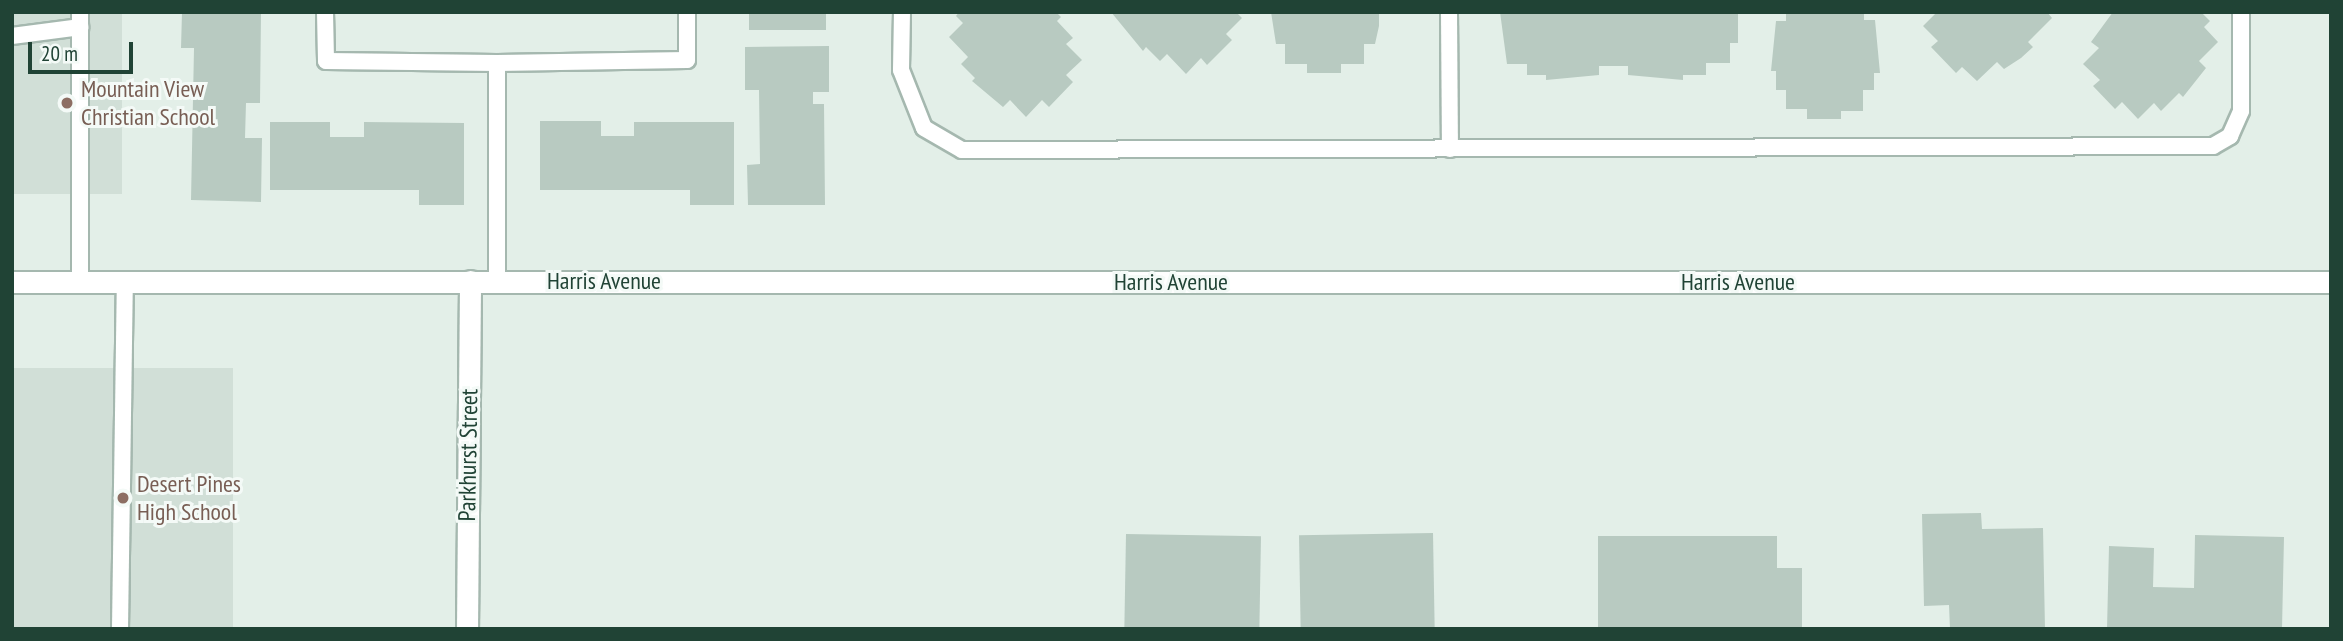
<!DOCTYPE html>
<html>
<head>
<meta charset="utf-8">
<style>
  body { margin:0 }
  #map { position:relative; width:2343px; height:641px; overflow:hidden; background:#e3efe8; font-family:"PT Sans Narrow",sans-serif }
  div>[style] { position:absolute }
  .built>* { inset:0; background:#d1dfd7; transform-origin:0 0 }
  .building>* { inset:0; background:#b8cac1; transform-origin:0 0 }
  .roads { filter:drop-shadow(2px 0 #a5b8af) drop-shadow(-2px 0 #a5b8af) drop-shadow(0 2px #a5b8af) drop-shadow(0 -2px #a5b8af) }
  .service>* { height:16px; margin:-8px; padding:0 8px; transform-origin:8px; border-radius:8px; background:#fff }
  .minor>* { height:21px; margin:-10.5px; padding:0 10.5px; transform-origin:10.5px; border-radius:10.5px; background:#fff }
  .tertiary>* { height:21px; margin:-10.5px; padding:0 10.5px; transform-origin:10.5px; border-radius:10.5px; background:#fff }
  .dots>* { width:19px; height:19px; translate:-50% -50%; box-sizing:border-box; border:4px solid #f4faf7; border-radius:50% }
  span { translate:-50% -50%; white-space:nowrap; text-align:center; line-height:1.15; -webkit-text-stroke:6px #f4faf7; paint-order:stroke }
  .education-label { font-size:24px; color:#785e54 }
  .left { translate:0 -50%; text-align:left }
  .street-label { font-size:24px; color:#204335 }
  .frame { position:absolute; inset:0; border:14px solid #204335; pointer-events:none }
  .scale { position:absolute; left:28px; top:42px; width:105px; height:32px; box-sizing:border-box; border:4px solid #204335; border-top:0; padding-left:9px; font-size:21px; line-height:24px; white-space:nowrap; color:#204335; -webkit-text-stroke:5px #f4faf7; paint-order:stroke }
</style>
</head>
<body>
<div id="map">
  <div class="built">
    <i style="left:12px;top:12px;width:110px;height:182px"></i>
    <i style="left:12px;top:368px;width:221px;height:261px"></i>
  </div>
  <div class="building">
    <i style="clip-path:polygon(182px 12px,261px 12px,260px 103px,246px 103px,245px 138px,262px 138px,261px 202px,191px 200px,194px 48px,181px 48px)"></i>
    <i style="left:749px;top:12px;width:77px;height:18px"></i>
    <i style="clip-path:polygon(959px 12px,1056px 12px,1061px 17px,1057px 21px,1073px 38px,1066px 44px,1082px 60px,1066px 75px,1073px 82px,1049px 107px,1042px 100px,1026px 117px,1010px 100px,1003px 107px,972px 81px,975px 78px,961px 64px,968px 57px,949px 37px,963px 23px,956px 16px)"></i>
    <i style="clip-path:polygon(1111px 12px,1236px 12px,1242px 18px,1226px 34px,1232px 40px,1207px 65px,1201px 58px,1186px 74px,1167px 54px,1160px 61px,1146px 47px,1143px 51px)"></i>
    <i style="clip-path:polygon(1271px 12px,1379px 12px,1379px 26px,1375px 44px,1364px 44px,1364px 64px,1341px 64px,1341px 73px,1307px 73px,1307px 64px,1285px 64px,1285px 44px,1276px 44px)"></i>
    <i style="clip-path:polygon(1500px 12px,1738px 12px,1738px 43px,1730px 43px,1730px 63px,1706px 63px,1706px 75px,1683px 75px,1683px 80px,1628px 75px,1628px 66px,1599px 66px,1599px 75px,1546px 80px,1546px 75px,1527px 75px,1527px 64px,1507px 64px)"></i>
    <i style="clip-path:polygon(1786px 12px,1864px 12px,1864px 20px,1875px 20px,1880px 73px,1874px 73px,1874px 90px,1863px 90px,1863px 111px,1841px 111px,1841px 119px,1807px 119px,1807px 109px,1786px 109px,1786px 90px,1776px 90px,1776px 71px,1771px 71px,1776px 21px,1786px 21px)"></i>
    <i style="clip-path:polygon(1937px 12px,2047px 12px,2052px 18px,2028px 42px,2033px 47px,2021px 58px,2004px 69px,1997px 62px,1977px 81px,1962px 67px,1956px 73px,1931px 47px,1938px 41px,1923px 26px)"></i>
    <i style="clip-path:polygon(2113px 12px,2201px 12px,2210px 21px,2204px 27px,2218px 42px,2199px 61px,2206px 68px,2183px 97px,2179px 93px,2161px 111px,2154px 103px,2138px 119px,2122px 102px,2115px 109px,2093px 86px,2100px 80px,2083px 64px,2099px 48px,2091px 42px)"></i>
    <i style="clip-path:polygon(829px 46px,829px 92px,813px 92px,813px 104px,824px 104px,825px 205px,748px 205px,747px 165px,760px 164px,759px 90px,745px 90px,745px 47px)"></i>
    <i style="clip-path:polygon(540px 121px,601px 121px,601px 136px,634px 136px,634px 122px,734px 122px,734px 205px,690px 205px,690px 190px,540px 190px)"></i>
    <i style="clip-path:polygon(270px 122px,330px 122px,330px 137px,364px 137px,364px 122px,464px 123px,464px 205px,419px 205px,419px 190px,270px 190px)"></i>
    <i style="clip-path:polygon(1981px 513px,1982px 529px,2043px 528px,2045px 629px,1950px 629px,1949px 605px,1924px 606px,1922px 514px)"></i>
    <i style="left:1433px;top:533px;width:96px;height:134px;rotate:89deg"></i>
    <i style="left:1126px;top:534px;width:135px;height:95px;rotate:1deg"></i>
    <i style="clip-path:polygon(2195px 535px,2284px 537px,2282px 629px,2107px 629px,2109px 546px,2154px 548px,2153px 587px,2194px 588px)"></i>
    <i style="clip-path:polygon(1598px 536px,1777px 536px,1777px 568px,1802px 568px,1802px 629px,1598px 629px)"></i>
  </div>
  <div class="roads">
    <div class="service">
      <i style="left:80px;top:12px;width:271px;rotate:90deg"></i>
      <i style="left:325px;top:12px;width:49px;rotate:88.8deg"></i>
      <i style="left:326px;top:61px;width:171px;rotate:0.7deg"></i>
      <i style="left:902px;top:12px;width:58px;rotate:91deg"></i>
      <i style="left:901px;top:70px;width:62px;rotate:68.4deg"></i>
      <i style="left:924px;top:128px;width:44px;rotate:30.1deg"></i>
      <i style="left:962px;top:150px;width:1251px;rotate:-0.18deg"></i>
      <i style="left:2213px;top:146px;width:20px;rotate:-30deg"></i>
      <i style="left:2230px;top:136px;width:27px;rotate:-66deg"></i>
      <i style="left:2241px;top:111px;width:99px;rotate:-90deg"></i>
      <i style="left:1449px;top:12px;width:137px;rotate:89.6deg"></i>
      <i style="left:12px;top:36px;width:69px;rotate:-7.5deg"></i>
      <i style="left:497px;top:281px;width:218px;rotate:-90deg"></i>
      <i style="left:497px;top:63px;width:190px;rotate:-0.9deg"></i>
      <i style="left:687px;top:60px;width:48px;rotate:-90deg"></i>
      <i style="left:120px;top:629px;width:346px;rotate:-89.2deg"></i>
    </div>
    <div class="minor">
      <i style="left:467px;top:629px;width:348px;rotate:-89.5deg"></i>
    </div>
    <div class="tertiary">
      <i style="left:12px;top:282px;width:2319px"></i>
    </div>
  </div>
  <div class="dots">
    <i style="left:67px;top:103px;background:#8d6e63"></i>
    <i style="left:123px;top:498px;background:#8d6e63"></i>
  </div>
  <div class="education-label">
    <span class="left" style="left:81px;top:103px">Mountain View<br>Christian School</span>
    <span class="left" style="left:137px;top:498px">Desert Pines<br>High School</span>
  </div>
  <div class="street-label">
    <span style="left:604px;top:281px">Harris Avenue</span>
    <span style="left:1171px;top:282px">Harris Avenue</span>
    <span style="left:1738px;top:282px">Harris Avenue</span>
    <span style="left:468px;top:455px;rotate:-89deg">Parkhurst Street</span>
  </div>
  <div class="frame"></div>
  <div class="scale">20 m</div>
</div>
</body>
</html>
